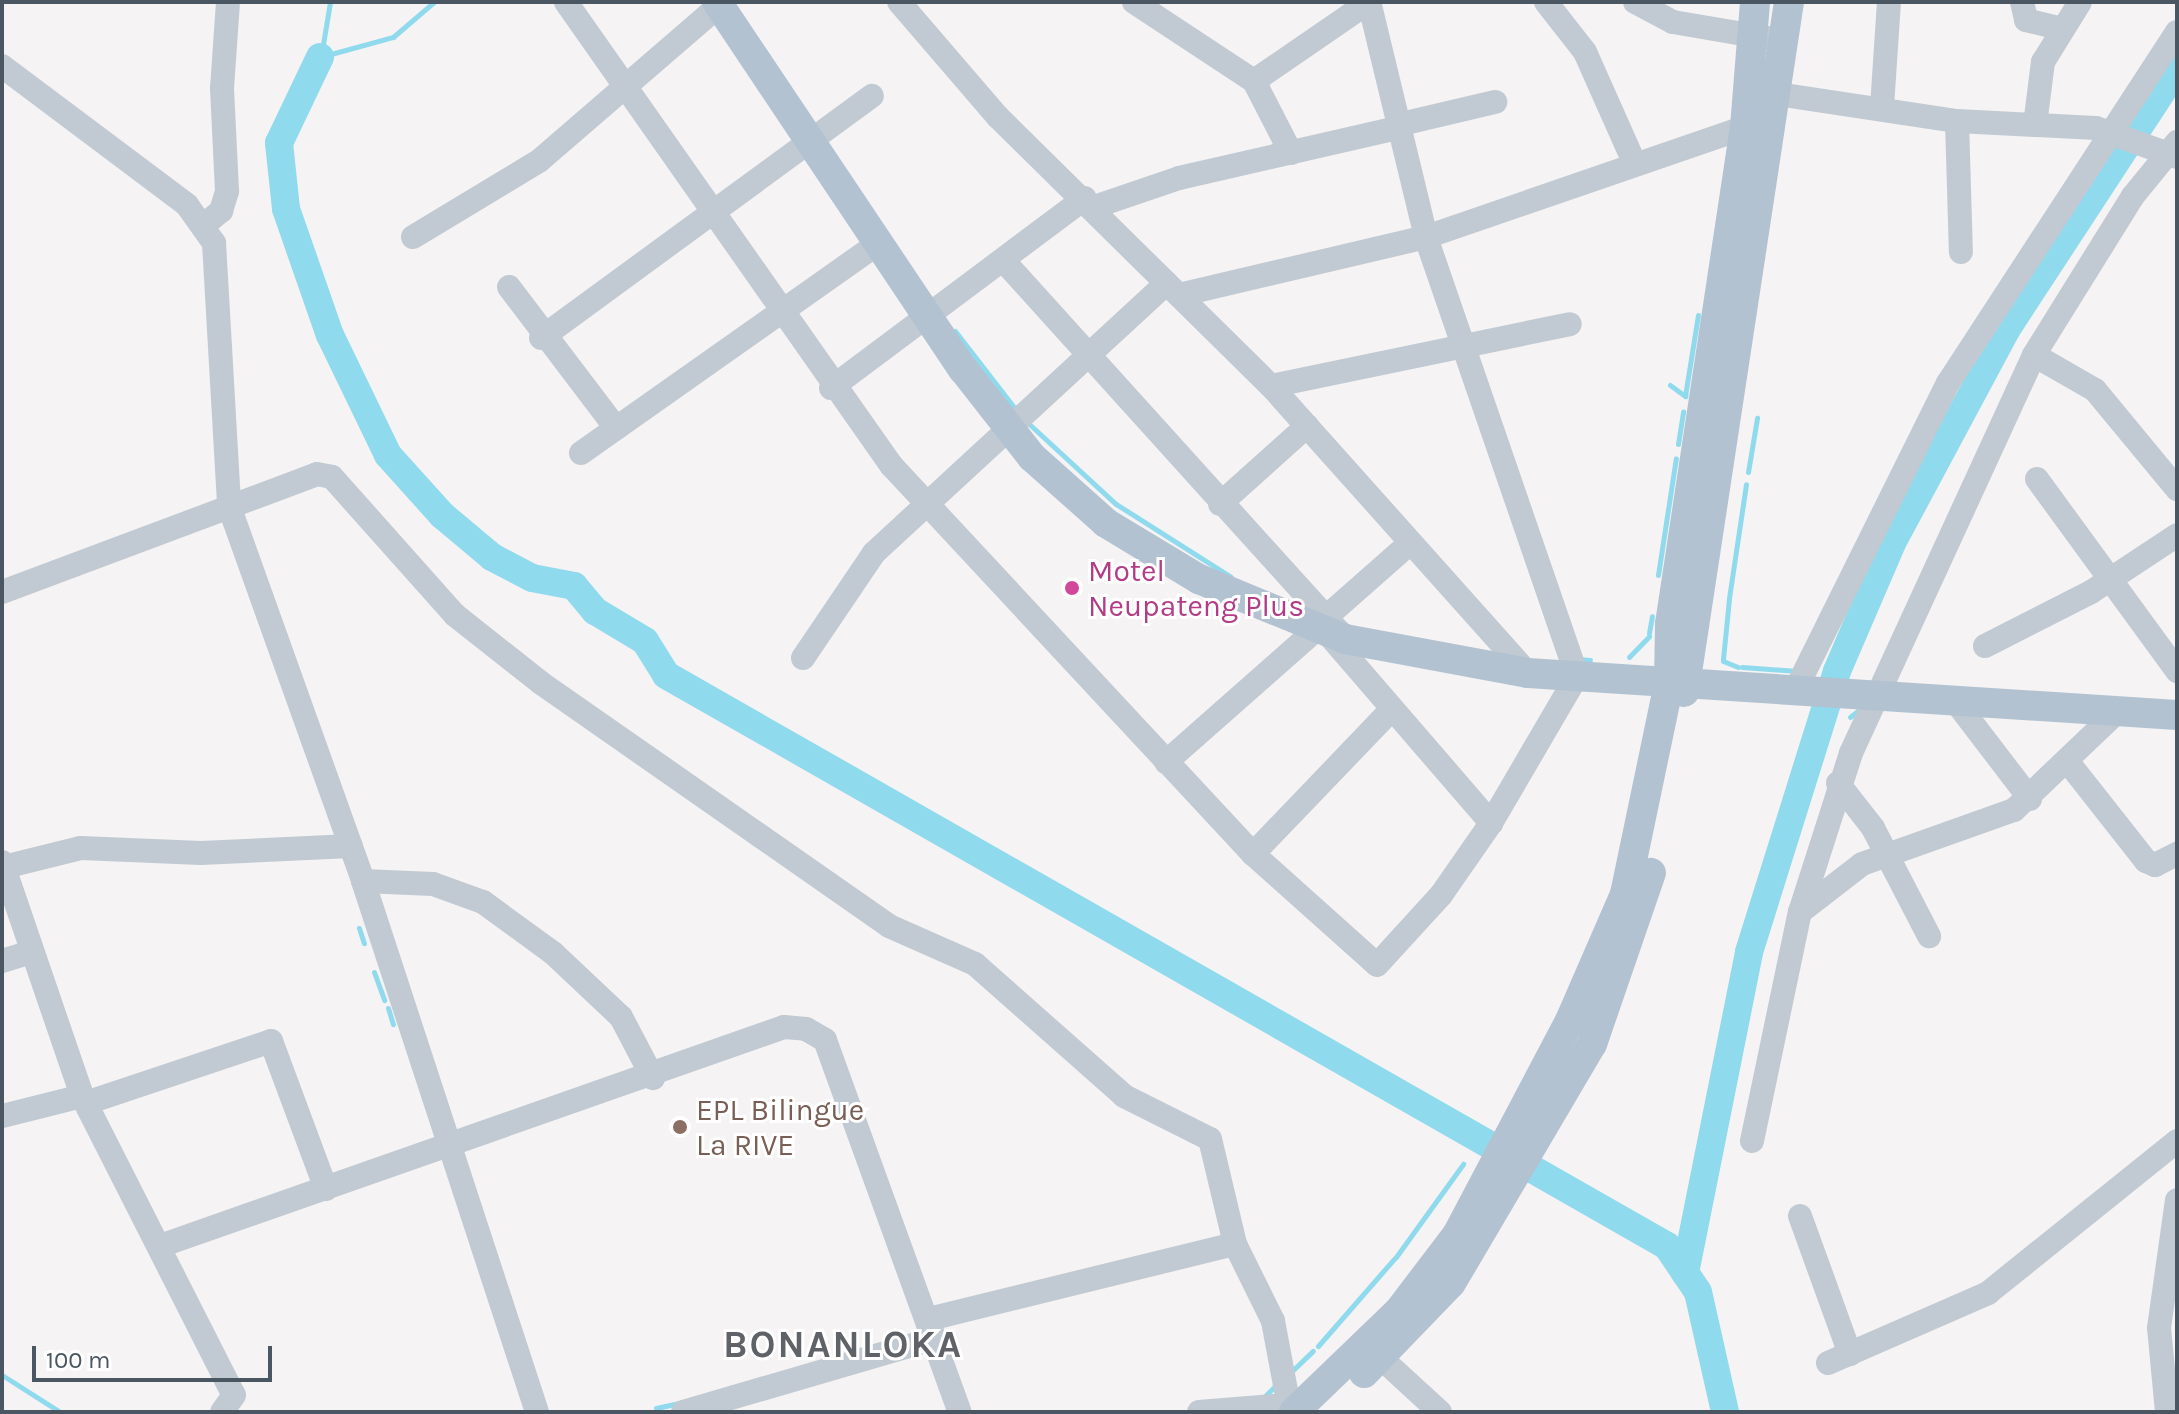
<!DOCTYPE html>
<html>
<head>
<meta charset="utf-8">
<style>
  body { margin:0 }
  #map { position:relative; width:2179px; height:1414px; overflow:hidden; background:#f5f3f3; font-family:Karla,sans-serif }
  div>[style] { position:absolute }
  .stream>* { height:5px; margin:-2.5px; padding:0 2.5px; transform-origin:2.5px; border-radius:2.5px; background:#90daee }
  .river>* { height:28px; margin:-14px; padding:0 14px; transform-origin:14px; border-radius:14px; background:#90daee }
  .minor>* { height:24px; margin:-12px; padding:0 12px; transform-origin:12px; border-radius:12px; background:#c1cad2 }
  .major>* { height:30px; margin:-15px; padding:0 15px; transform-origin:15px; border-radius:15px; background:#b3c2d1 }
  .dots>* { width:22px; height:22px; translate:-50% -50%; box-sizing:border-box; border:4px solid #fff; border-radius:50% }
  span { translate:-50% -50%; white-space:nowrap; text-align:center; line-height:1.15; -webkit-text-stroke:6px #fff; paint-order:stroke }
  .hotel-label { font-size:30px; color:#b23c85 }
  .left { translate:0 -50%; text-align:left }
  .education-label { font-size:30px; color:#785e54 }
  .district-label { font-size:38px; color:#5f6368; font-weight:700; letter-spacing:2px }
  .frame { position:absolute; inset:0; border:4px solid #4a5661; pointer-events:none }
  .scale { position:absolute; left:32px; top:1346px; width:240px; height:36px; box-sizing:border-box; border:4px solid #4a5661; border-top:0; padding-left:10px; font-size:24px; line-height:28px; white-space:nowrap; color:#4a5661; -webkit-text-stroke:6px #fff; paint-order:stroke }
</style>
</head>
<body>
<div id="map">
  <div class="stream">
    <i style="left:321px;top:56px;width:55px;rotate:-80.5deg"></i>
    <i style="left:320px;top:57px;width:76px;rotate:-15.3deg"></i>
    <i style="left:393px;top:37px;width:54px;rotate:-40.5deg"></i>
    <i style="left:955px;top:331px;width:100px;rotate:52.3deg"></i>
    <i style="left:1670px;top:385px;width:19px;rotate:36deg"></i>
    <i style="left:1685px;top:396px;width:82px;rotate:-80.9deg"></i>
    <i style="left:1027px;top:422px;width:121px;rotate:42.7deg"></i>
    <i style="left:1116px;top:504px;width:136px;rotate:32.4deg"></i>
    <i style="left:1678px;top:444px;width:33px;rotate:-81deg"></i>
    <i style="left:1748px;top:472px;width:55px;rotate:-80.5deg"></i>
    <i style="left:1658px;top:575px;width:118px;rotate:-81.3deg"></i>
    <i style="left:1729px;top:598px;width:115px;rotate:-81.5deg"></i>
    <i style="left:1649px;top:633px;width:17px;rotate:-80deg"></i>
    <i style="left:1629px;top:657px;width:29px;rotate:-46deg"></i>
    <i style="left:1578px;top:659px;width:12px;rotate:5deg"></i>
    <i style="left:1723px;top:659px;width:60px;rotate:-84.3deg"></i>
    <i style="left:1723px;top:661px;width:16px;rotate:22deg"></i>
    <i style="left:1742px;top:667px;width:55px;rotate:4.2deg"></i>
    <i style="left:1850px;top:717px;width:13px;rotate:-39deg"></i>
    <i style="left:359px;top:928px;width:16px;rotate:72deg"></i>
    <i style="left:374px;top:972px;width:30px;rotate:70deg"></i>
    <i style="left:388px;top:1008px;width:17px;rotate:73deg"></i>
    <i style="left:1396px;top:1257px;width:115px;rotate:-54.2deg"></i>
    <i style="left:1318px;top:1346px;width:116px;rotate:-48.9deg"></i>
    <i style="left:1292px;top:1371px;width:29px;rotate:-44deg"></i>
    <i style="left:2px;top:1375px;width:69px;rotate:32.5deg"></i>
    <i style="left:1263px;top:1398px;width:21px;rotate:-45deg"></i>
    <i style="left:656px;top:1408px;width:24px;rotate:-12deg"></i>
  </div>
  <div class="river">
    <i style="left:320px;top:57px;width:95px;rotate:115.5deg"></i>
    <i style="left:279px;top:143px;width:66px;rotate:83.9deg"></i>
    <i style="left:286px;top:209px;width:133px;rotate:70.8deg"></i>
    <i style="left:330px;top:335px;width:133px;rotate:64.2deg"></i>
    <i style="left:388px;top:455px;width:81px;rotate:48deg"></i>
    <i style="left:442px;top:515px;width:65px;rotate:40deg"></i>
    <i style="left:492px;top:557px;width:45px;rotate:27.7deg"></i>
    <i style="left:532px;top:578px;width:43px;rotate:10.8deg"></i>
    <i style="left:574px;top:586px;width:33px;rotate:50deg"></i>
    <i style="left:595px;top:611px;width:58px;rotate:31deg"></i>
    <i style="left:645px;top:641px;width:40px;rotate:58deg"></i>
    <i style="left:666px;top:675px;width:1152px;rotate:29.7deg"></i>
    <i style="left:1667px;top:1246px;width:55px;rotate:56deg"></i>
    <i style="left:1698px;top:1292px;width:123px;rotate:77.3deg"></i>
    <i style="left:1685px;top:1273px;width:327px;rotate:-78.7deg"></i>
    <i style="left:1749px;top:952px;width:294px;rotate:-72.6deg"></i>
    <i style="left:1837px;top:671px;width:139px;rotate:-66.7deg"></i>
    <i style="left:1892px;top:543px;width:242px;rotate:-61.8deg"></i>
    <i style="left:2006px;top:330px;width:312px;rotate:-56.8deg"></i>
  </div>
  <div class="minor">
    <i style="left:566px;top:2px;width:566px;rotate:54.93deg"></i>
    <i style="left:891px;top:465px;width:531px;rotate:47.06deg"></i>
    <i style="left:1253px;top:854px;width:166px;rotate:41.8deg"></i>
    <i style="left:1377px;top:965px;width:95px;rotate:-47.6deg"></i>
    <i style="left:1441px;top:895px;width:88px;rotate:-55.2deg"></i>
    <i style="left:1491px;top:823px;width:170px;rotate:-59.7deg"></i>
    <i style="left:1577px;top:676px;width:464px;rotate:-109deg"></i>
    <i style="left:1426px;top:237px;width:242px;rotate:-103.6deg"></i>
    <i style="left:899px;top:2px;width:152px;rotate:49.3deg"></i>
    <i style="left:998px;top:117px;width:383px;rotate:44.6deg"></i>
    <i style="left:1271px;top:386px;width:385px;rotate:48.2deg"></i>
    <i style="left:1134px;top:2px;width:144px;rotate:33.4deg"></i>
    <i style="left:1254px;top:81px;width:81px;rotate:62.8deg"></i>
    <i style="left:1546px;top:2px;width:63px;rotate:52deg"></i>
    <i style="left:1585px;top:52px;width:120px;rotate:66deg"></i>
    <i style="left:1635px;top:2px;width:43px;rotate:27.8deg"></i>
    <i style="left:1673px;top:22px;width:113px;rotate:9.7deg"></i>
    <i style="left:2022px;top:2px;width:18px;rotate:77deg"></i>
    <i style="left:2026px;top:20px;width:38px;rotate:14deg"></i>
    <i style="left:2px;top:66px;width:231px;rotate:36.9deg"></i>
    <i style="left:187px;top:205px;width:47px;rotate:54.6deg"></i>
    <i style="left:214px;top:243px;width:263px;rotate:86.7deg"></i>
    <i style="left:229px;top:506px;width:398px;rotate:70.3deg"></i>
    <i style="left:363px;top:881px;width:559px;rotate:71.86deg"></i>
    <i style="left:1254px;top:81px;width:140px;rotate:-34.5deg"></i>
    <i style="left:1778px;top:94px;width:181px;rotate:8.6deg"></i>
    <i style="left:1957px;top:121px;width:139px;rotate:2.9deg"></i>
    <i style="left:2096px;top:128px;width:86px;rotate:19.7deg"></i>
    <i style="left:1882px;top:107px;width:105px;rotate:-86.2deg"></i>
    <i style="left:1957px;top:121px;width:131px;rotate:88.3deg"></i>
    <i style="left:1397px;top:125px;width:101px;rotate:-13.2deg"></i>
    <i style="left:2035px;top:125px;width:64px;rotate:-82.8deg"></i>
    <i style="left:2043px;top:62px;width:70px;rotate:-58.3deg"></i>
    <i style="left:1094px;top:207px;width:90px;rotate:-18.8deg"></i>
    <i style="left:1179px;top:178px;width:225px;rotate:-12.9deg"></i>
    <i style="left:205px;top:224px;width:21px;rotate:-39deg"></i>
    <i style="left:221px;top:211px;width:21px;rotate:-73deg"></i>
    <i style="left:227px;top:191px;width:103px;rotate:-92.8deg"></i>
    <i style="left:222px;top:88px;width:86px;rotate:-86deg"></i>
    <i style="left:413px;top:237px;width:147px;rotate:-31.1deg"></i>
    <i style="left:539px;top:161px;width:243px;rotate:-40.8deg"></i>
    <i style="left:1003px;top:260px;width:506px;rotate:47.89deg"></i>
    <i style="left:509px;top:287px;width:177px;rotate:52.8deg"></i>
    <i style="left:1179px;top:295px;width:254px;rotate:-13.2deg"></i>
    <i style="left:1426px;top:237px;width:337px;rotate:-19deg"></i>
    <i style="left:541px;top:338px;width:410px;rotate:-36.2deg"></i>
    <i style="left:2034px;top:355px;width:70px;rotate:29.8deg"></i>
    <i style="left:2095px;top:390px;width:129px;rotate:50.4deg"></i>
    <i style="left:1271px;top:386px;width:305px;rotate:-11.7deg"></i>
    <i style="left:831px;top:388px;width:317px;rotate:-36.8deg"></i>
    <i style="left:581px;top:453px;width:366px;rotate:-35.2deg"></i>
    <i style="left:2037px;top:479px;width:238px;rotate:53.9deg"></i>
    <i style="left:1220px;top:504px;width:117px;rotate:-41.9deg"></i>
    <i style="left:2px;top:592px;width:336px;rotate:-20.5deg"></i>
    <i style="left:317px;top:474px;width:15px;rotate:11deg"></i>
    <i style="left:332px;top:477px;width:185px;rotate:48.3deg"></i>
    <i style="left:455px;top:615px;width:110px;rotate:38.3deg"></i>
    <i style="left:541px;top:683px;width:424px;rotate:34.9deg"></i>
    <i style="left:889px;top:926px;width:94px;rotate:23.8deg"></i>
    <i style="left:975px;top:964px;width:199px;rotate:41.5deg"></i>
    <i style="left:1124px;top:1096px;width:96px;rotate:26.6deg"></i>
    <i style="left:1210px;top:1139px;width:108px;rotate:76.6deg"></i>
    <i style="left:1235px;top:1244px;width:86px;rotate:63.7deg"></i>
    <i style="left:1273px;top:1321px;width:93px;rotate:79.4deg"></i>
    <i style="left:1325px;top:618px;width:113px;rotate:-41.4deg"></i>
    <i style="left:1328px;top:634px;width:250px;rotate:49.2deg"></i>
    <i style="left:1985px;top:646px;width:119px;rotate:-27deg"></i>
    <i style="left:2091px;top:592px;width:103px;rotate:-33.5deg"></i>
    <i style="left:803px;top:658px;width:127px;rotate:-55.9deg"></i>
    <i style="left:874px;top:553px;width:398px;rotate:-42.7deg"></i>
    <i style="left:1794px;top:693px;width:346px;rotate:-63.6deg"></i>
    <i style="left:1948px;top:383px;width:419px;rotate:-56.9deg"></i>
    <i style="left:1959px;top:706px;width:117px;rotate:52.6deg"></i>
    <i style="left:1166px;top:762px;width:201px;rotate:-41.4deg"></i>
    <i style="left:2068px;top:762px;width:126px;rotate:51.8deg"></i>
    <i style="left:2146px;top:861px;width:10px;rotate:24deg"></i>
    <i style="left:2155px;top:865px;width:25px;rotate:-27deg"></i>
    <i style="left:1838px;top:783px;width:57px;rotate:52.1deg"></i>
    <i style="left:1873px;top:828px;width:122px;rotate:62.6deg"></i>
    <i style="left:1253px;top:854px;width:201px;rotate:-46.2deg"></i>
    <i style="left:2px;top:862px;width:247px;rotate:71.1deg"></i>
    <i style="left:82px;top:1096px;width:335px;rotate:63.1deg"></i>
    <i style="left:234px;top:1395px;width:21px;rotate:125deg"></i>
    <i style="left:4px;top:867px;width:79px;rotate:-13.9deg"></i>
    <i style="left:81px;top:848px;width:120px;rotate:2.4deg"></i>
    <i style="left:201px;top:853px;width:150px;rotate:-2.7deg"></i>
    <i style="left:363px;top:881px;width:70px;rotate:2.5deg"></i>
    <i style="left:433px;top:884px;width:53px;rotate:19.8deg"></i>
    <i style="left:483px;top:902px;width:87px;rotate:36.1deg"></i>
    <i style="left:553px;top:953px;width:93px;rotate:43.3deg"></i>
    <i style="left:621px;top:1017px;width:69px;rotate:62.3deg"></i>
    <i style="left:1800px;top:912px;width:78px;rotate:-37.7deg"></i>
    <i style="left:1862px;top:864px;width:161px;rotate:-19.6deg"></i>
    <i style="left:2014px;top:810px;width:141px;rotate:-43.6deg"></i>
    <i style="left:2px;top:961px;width:28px;rotate:-17deg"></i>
    <i style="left:86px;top:1103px;width:195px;rotate:-18.5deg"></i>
    <i style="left:271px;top:1041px;width:158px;rotate:69.6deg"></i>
    <i style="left:2px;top:1116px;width:82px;rotate:-14deg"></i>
    <i style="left:1752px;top:1141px;width:234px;rotate:-78.2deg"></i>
    <i style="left:1800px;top:912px;width:167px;rotate:-72.2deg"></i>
    <i style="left:1851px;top:753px;width:438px;rotate:-65.3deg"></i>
    <i style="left:2034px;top:355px;width:187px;rotate:-58.1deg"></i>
    <i style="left:2133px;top:196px;width:70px;rotate:-50.8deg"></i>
    <i style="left:1800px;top:1216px;width:147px;rotate:70.1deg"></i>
    <i style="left:160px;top:1246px;width:661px;rotate:-19.34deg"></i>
    <i style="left:784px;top:1027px;width:22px;rotate:5deg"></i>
    <i style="left:806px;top:1029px;width:22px;rotate:30deg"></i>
    <i style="left:825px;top:1040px;width:396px;rotate:70.1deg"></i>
    <i style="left:929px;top:1319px;width:315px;rotate:-13.8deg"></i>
    <i style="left:1381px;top:1358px;width:80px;rotate:42.5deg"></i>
    <i style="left:1828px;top:1363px;width:175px;rotate:-23.6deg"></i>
    <i style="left:1988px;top:1293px;width:243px;rotate:-38.8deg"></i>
    <i style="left:683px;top:1412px;width:264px;rotate:-16.3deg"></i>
    <i style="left:1199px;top:1412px;width:87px;rotate:-4.6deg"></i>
    <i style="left:2167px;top:1412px;width:84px;rotate:-95.4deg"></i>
    <i style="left:2159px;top:1328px;width:129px;rotate:-82deg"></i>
  </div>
  <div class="major">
    <i style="left:717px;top:2px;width:442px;rotate:56.2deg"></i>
    <i style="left:963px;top:369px;width:112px;rotate:51.9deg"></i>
    <i style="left:1032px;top:457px;width:99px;rotate:41.7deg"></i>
    <i style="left:1106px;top:523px;width:109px;rotate:31.1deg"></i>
    <i style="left:1199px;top:579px;width:158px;rotate:22.3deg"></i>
    <i style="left:1345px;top:639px;width:186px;rotate:10.5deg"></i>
    <i style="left:1528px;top:673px;width:650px;rotate:3.7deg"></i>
    <i style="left:1684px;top:692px;width:698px;rotate:-81.35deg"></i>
    <i style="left:1364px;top:1373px;width:125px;rotate:-46deg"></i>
    <i style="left:1451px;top:1283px;width:277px;rotate:-59.5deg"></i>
    <i style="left:1592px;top:1044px;width:181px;rotate:-71deg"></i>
    <i style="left:1294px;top:1412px;width:146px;rotate:-43.9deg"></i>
    <i style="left:1399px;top:1311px;width:96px;rotate:-52.7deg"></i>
    <i style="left:1457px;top:1235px;width:240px;rotate:-62.2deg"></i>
    <i style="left:1569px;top:1023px;width:141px;rotate:-66.5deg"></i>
    <i style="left:1625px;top:894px;width:216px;rotate:-78.2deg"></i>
    <i style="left:1669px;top:683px;width:59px;rotate:-89deg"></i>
    <i style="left:1670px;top:624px;width:503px;rotate:-81.42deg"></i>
    <i style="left:1745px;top:127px;width:125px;rotate:-85.4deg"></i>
  </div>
  <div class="dots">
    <i style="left:1072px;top:588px;background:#d1479c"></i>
    <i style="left:680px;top:1127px;background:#8d6e63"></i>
  </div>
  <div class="hotel-label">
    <span class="left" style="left:1088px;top:588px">Motel<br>Neupateng Plus</span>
  </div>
  <div class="education-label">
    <span class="left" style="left:696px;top:1127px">EPL Bilingue<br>La RIVE</span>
  </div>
  <div class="district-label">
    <span style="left:843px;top:1345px">BONANLOKA</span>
  </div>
  <div class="frame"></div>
  <div class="scale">100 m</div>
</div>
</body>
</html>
